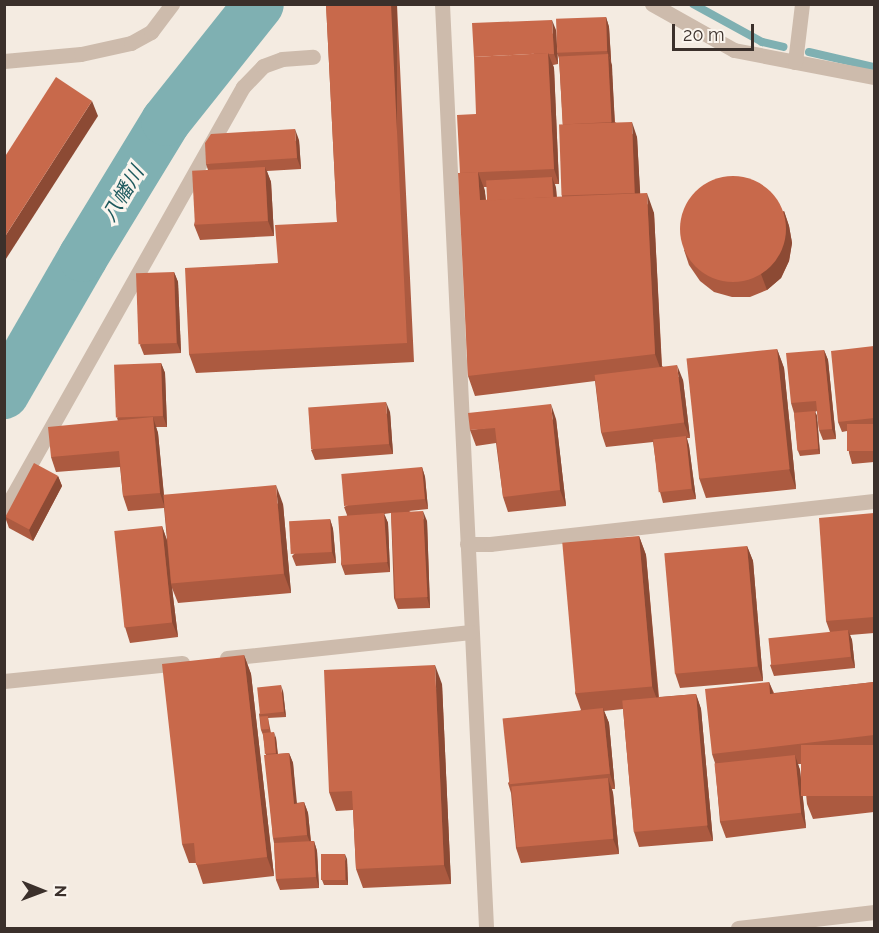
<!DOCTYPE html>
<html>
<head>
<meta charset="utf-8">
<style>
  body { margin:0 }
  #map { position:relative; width:879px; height:933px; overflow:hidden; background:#f4ebe1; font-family:Raleway,"Noto Sans JP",sans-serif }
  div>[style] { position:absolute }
  .stream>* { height:8px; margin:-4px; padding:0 4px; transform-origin:4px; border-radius:4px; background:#7fb0b2 }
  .river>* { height:50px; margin:-25px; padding:0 25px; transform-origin:25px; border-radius:25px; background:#7fb0b2 }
  .minor>* { height:15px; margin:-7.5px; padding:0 7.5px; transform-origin:7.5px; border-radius:7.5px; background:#cdbbac }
  .wall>* { inset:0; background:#ac5a40 }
  .shaded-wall>* { inset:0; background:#8c4a34; transform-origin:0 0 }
  .building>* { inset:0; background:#c8694b; transform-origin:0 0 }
  .round { border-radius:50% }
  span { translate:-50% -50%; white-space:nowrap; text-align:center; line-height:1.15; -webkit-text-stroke:6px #fbf5ee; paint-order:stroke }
  .water-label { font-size:20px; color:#1f5a5e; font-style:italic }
  .frame { position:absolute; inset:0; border:6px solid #3b302b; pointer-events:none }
  .north { position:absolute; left:12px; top:861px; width:60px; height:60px; -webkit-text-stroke:4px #fbf5ee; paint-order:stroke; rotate:91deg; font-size:16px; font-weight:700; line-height:24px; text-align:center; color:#3b302b }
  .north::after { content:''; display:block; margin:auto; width:21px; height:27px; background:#3b302b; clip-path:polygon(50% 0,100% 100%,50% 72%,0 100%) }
  .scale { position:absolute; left:672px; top:24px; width:82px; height:27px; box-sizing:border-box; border:3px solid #3b302b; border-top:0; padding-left:8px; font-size:18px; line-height:21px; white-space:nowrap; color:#3b302b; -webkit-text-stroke:4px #fbf5ee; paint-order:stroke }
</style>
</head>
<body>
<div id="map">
  <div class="stream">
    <i style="left:693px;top:4px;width:79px;rotate:28.8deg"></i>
    <i style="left:762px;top:42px;width:22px;rotate:13deg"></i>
    <i style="left:809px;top:52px;width:67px;rotate:13deg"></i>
  </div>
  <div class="river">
    <i style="left:4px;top:394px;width:158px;rotate:-60deg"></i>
    <i style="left:83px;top:257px;width:159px;rotate:-58.6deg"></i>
    <i style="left:166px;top:121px;width:149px;rotate:-51.5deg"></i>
  </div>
  <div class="minor">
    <i style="left:442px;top:4px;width:925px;rotate:87.27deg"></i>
    <i style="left:652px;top:4px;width:94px;rotate:29.3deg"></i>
    <i style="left:734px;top:50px;width:143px;rotate:10.9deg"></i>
    <i style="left:4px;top:61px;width:77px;rotate:-5.2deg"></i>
    <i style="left:81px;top:54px;width:51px;rotate:-12.4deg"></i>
    <i style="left:131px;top:43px;width:23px;rotate:-29deg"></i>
    <i style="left:151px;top:32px;width:35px;rotate:-53deg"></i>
    <i style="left:795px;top:62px;width:58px;rotate:-83.1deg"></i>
    <i style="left:4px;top:511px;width:487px;rotate:-60.6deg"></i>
    <i style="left:243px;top:87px;width:29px;rotate:-46deg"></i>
    <i style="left:263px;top:66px;width:20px;rotate:-20deg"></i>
    <i style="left:282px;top:59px;width:31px;rotate:-4deg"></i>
    <i style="left:467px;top:544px;width:23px"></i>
    <i style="left:490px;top:544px;width:386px;rotate:-6.4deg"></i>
    <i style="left:227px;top:658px;width:245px;rotate:-6.1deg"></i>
    <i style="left:4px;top:681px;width:179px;rotate:-5.8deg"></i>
    <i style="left:738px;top:928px;width:137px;rotate:-6.7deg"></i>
  </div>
  <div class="wall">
    <i style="clip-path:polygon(326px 4px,397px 4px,414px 362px,196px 373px,189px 354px,278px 263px,337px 222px)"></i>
    <i style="clip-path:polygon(evenodd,606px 17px,609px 27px,615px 122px,637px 137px,640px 194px,654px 213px,662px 366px,683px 380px,690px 438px,687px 438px,689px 446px,696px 499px,663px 503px,660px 492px,653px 442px,606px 447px,601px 432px,595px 381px,475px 396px,468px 376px,460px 173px,476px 114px,556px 30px,558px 64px,553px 65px,554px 68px,559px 184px,555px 184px,556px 188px,557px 197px,562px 197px,563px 125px,559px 59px,557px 52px,606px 17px,484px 187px,487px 187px,487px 200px,486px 200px,484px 187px)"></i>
    <i style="clip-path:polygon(299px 140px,301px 169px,267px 171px,271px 182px,274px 236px,200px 240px,194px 225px,208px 170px,206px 164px)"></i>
    <i style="clip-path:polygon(784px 211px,789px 226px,792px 243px,789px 261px,781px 278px,767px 290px,750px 297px,732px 297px,714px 292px,700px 281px,689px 265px,684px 250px)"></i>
    <i style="clip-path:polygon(174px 272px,178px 282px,181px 353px,144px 355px,140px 345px)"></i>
    <i style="clip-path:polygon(874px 346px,874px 462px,852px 464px,849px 453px,847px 431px,842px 432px,838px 422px)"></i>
    <i style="clip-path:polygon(777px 349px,784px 368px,796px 489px,706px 498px,699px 478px)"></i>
    <i style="clip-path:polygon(824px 350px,828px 360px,836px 439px,823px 440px,819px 430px,817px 411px,815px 412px,817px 416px,820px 454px,800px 456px,798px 451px,794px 413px,791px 403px)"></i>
    <i style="clip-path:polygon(161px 363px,165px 373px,167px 427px,156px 427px,158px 433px,164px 495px,283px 504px,291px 593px,178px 603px,172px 588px,178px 637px,130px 643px,125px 627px,162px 526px,167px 540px,164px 508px,128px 511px,123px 496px,120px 467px,56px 472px,51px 457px,118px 421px,117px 418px)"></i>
    <i style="clip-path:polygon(390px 412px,393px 454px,315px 460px,311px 450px)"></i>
    <i style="clip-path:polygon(556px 419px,566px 506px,508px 512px,503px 497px,496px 443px,476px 446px,470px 430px)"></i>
    <i style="clip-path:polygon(422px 467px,425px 477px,428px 509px,409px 511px,427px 521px,430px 608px,398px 609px,394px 598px,391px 513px,384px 514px,388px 523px,390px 572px,345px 575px,341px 564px,347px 515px,344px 507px)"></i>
    <i style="clip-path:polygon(58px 476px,62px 486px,33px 541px,9px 528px,5px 517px)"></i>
    <i style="clip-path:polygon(874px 513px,874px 633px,850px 635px,852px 640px,855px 668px,774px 676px,770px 665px,830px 632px,826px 621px)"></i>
    <i style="clip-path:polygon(330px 519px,333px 529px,336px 563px,296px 566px,292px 556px)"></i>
    <i style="clip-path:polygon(639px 536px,646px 555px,659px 697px,696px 694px,701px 709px,713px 841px,639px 847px,634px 832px,623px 709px,604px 711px,609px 723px,615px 789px,612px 789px,613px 793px,619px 854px,521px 863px,516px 848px,511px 793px,508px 783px,581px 710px,575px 693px)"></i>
    <i style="clip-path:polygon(747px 546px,753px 561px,763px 681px,680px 688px,675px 673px)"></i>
    <i style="clip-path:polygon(244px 655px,251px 674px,274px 876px,203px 884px,196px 863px,189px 863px,182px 844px)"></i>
    <i style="clip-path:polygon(769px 682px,774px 693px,874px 682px,874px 812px,813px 819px,807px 804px,803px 764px,798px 764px,800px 770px,806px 828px,726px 838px,720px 822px,715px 763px,712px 754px)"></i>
    <i style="clip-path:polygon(442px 684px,451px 884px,363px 888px,356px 869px,353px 810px,336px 811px,329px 792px)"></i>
    <i style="clip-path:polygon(283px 691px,286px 717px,268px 718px,271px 733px,276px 738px,278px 754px,289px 753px,293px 763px,296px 803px,304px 802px,308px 813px,311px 841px,314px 841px,317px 851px,319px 888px,280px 890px,276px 880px,274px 843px,273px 838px,266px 755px,263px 735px,261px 730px,259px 714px)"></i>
    <i style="clip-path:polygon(347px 859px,348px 885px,324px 885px,322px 880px)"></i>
  </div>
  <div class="shaded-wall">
    <i style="left:391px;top:4px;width:6px;height:339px"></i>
    <i style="clip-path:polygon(606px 17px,609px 27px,611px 61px,607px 51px)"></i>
    <i style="clip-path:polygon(552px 20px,556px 30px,558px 64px,554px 54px)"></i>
    <i style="clip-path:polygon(548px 53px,554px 68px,559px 184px,554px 169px)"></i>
    <i style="clip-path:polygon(608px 54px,612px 65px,615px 132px,611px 122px)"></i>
    <i style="clip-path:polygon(92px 101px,98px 116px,4px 262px,4px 238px)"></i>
    <i style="clip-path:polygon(632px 122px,637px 137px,641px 208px,635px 193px)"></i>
    <i style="clip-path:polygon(295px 129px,299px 140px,301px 169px,297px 158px)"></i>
    <i style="clip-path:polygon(265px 167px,271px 182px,274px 236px,268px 221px)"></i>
    <i style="clip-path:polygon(478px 172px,485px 191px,487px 219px,480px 200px)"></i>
    <i style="clip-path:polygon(552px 177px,556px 188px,557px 211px,554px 201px)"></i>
    <i style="clip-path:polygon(647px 193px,654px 213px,662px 373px,655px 354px)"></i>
    <i style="clip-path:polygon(784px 211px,789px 226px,792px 243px,789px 261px,781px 278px,767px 290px,761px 274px)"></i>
    <i style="clip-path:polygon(174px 272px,178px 282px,181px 353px,177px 343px)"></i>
    <i style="clip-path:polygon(777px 349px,784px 368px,796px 489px,789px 469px)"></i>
    <i style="clip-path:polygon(824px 350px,828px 360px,836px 439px,832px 429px)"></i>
    <i style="clip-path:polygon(161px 363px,165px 373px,167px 427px,163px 416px)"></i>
    <i style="clip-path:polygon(677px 365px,683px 380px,690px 438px,684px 423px)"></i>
    <i style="clip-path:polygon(386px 402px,390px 412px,393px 454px,389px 444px)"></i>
    <i style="clip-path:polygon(551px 404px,556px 419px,566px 506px,560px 490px)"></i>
    <i style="clip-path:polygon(815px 411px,817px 416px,820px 454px,818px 449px)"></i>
    <i style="clip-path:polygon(153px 417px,158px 433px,165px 508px,160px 493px)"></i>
    <i style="clip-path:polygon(686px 436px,689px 446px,696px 499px,692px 489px)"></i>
    <i style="clip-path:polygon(422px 467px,425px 477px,428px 509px,425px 499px)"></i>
    <i style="clip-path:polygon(58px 476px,62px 486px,33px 541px,29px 530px)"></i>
    <i style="clip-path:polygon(276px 485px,283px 504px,291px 593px,284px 574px)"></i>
    <i style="clip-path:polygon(423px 511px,427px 521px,430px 608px,427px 597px)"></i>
    <i style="clip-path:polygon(384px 513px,388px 523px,390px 572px,387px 562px)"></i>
    <i style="clip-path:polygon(330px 519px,333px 529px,336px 563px,332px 552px)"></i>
    <i style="clip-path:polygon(162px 526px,167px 541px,171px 584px,172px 588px,178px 637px,172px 622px)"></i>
    <i style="clip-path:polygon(639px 536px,646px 555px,659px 705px,652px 686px)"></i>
    <i style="clip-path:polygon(747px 546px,753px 561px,763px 681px,758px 666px)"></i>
    <i style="clip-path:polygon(848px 630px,852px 640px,855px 668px,851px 657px)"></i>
    <i style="clip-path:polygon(244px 655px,251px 674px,274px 876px,267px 857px)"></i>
    <i style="clip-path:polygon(435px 665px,442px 684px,451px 884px,444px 865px)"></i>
    <i style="clip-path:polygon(769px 682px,776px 701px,770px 694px)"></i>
    <i style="clip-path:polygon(281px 685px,283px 691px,286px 717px,284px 712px)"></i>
    <i style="clip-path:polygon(696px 694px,701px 709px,713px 841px,707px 826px)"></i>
    <i style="clip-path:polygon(603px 708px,609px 723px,615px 789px,610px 774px)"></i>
    <i style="clip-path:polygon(274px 732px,276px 738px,278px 759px,276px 753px)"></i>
    <i style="clip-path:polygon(289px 753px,293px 763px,298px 814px,294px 804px)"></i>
    <i style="clip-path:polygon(795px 755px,800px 770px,806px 828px,801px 813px)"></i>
    <i style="clip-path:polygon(608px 778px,613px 793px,619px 854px,613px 839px)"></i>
    <i style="clip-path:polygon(304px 802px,308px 813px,311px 845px,307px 835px)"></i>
    <i style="clip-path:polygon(314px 841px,317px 851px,319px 888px,316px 877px)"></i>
    <i style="clip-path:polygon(345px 854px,347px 859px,348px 885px,346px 879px)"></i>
  </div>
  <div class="building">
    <i style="clip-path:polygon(326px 4px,391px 4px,407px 343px,189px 354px,185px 268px,278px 263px,275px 225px,337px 222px)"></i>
    <i style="left:606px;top:17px;width:34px;height:50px;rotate:88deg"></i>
    <i style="clip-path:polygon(552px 20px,554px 54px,549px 54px,548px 53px,474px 57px,474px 58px,472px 23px)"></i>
    <i style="clip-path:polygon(548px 53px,554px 169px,460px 173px,457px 115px,476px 114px,474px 57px)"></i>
    <i style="left:608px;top:54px;width:68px;height:49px;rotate:87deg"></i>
    <i style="clip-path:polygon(56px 77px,92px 101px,4px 238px,4px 158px)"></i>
    <i style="left:632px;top:122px;width:71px;height:73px;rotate:88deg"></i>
    <i style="clip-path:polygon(295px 129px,297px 158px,206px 164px,205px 143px,211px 134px)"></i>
    <i style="left:265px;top:167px;width:54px;height:73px;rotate:87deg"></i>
    <i style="clip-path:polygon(478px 172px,480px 200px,647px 193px,655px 354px,468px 376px,458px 173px)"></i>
    <i class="round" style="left:680px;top:176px;width:106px;height:106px"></i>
    <i style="left:552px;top:177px;width:20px;height:66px;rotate:87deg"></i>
    <i style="left:174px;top:272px;width:71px;height:38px;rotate:88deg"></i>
    <i style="clip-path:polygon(874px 346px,874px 418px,838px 422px,831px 351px)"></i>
    <i style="left:777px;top:349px;width:121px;height:91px;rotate:84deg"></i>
    <i style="clip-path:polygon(824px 350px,832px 429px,819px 430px,816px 401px,791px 403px,786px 353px)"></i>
    <i style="left:161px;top:363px;width:53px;height:47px;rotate:88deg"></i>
    <i style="left:677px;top:365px;width:58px;height:83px;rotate:83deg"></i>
    <i style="left:386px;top:402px;width:42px;height:78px;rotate:86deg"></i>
    <i style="clip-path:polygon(551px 404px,560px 490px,503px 497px,495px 428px,470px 430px,468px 413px)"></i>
    <i style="left:815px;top:411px;width:38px;height:21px;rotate:85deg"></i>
    <i style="clip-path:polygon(153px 417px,160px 493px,123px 496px,119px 451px,51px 457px,48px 427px)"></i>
    <i style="left:874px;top:424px;width:27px;height:27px;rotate:90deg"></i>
    <i style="left:686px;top:436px;width:53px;height:33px;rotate:84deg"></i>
    <i style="left:34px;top:463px;width:27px;height:61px;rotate:28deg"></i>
    <i style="left:422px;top:467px;width:32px;height:81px;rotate:85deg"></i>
    <i style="left:276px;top:485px;width:89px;height:113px;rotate:85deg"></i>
    <i style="left:423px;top:511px;width:86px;height:32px;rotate:87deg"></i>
    <i style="left:384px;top:513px;width:49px;height:46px;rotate:86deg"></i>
    <i style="clip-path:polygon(874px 513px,874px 617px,826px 621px,819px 518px)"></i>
    <i style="left:330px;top:519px;width:33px;height:41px;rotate:87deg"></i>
    <i style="left:162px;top:526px;width:97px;height:48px;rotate:84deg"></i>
    <i style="left:639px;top:536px;width:151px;height:77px;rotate:85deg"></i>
    <i style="left:747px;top:546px;width:121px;height:83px;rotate:85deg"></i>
    <i style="left:848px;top:630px;width:27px;height:80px;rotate:84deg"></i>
    <i style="clip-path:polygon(244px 655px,267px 857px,196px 865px,194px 843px,182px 844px,162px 664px)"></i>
    <i style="clip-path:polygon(435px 665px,444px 865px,356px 869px,352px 791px,329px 792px,324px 670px)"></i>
    <i style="clip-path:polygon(769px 682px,770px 694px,874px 682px,874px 735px,712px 754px,705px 689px)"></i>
    <i style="left:281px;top:685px;width:27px;height:24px;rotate:84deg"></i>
    <i style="left:696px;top:694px;width:132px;height:74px;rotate:85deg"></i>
    <i style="left:603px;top:708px;width:66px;height:101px;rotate:84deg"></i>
    <i style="left:268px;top:716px;width:13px;height:8px;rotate:86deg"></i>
    <i style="left:274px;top:732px;width:21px;height:11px;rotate:85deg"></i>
    <i style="left:874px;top:745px;width:51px;height:73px;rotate:90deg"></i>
    <i style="clip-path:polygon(289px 753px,294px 804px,304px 802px,307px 835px,273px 838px,264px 755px)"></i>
    <i style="left:795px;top:755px;width:58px;height:81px;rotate:84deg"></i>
    <i style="left:608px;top:778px;width:61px;height:97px;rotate:85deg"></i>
    <i style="left:314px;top:841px;width:36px;height:40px;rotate:87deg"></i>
    <i style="left:321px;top:854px;width:24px;height:26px"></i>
  </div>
  <div class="water-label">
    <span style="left:123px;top:194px;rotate:-59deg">八幡川</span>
  </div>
  <div class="frame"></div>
  <div class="north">N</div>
  <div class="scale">20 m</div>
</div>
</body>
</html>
